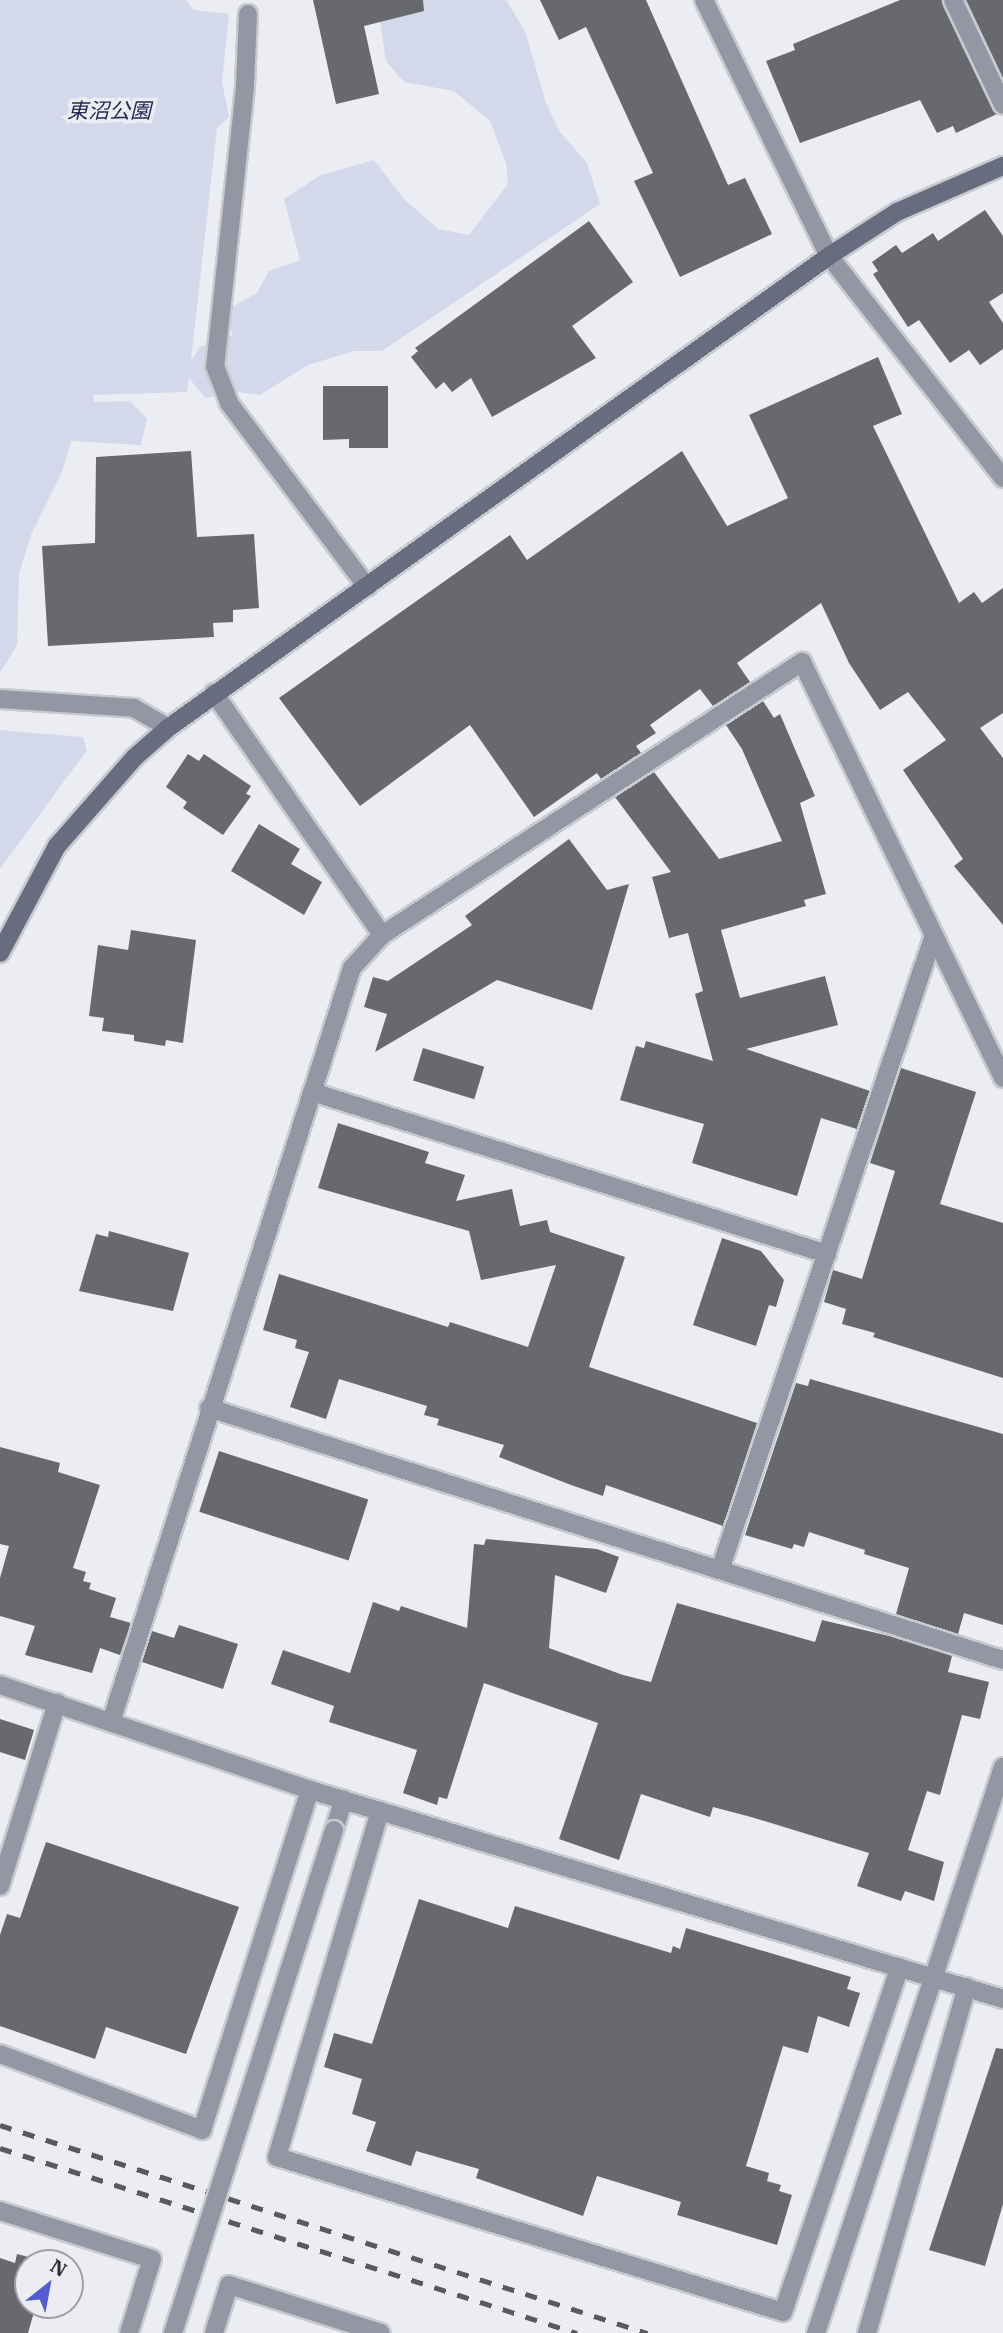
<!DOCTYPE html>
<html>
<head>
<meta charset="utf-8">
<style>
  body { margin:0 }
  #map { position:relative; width:1003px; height:2333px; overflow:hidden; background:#ecedf3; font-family:"IBM Plex Serif","Noto Sans JP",serif }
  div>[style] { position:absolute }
  .green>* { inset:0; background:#d3d8eb }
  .building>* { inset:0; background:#68696e; transform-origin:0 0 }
  .roads { filter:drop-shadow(2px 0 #c9cad0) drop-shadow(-2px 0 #c9cad0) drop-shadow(0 2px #c9cad0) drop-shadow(0 -2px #c9cad0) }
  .lane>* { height:18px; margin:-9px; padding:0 9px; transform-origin:9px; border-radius:9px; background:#9396a3 }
  .street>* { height:18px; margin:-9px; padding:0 9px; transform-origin:9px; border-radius:9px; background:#9396a3 }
  .secondary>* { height:18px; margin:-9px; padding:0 9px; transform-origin:9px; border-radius:9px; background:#686c7f }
  .rail>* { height:5px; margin-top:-2.5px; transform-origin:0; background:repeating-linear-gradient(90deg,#595a5d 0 12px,transparent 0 24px) }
  .bridges { filter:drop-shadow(2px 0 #c9cad0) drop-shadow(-2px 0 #c9cad0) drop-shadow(0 2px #c9cad0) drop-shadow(0 -2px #c9cad0) }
  .street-bridge>* { height:18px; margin:-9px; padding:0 9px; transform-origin:9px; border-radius:9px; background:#9396a3 }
  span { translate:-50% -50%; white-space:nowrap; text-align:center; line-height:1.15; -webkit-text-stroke:7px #ecedf3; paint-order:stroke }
  .park-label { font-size:21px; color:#252a53; font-style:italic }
  .north { position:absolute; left:14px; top:2249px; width:70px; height:70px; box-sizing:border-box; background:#ecedf3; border:2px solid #9fa0a5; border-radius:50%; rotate:31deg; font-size:19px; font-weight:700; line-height:28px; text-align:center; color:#2c2d2f }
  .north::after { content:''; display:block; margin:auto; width:24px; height:32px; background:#545ad1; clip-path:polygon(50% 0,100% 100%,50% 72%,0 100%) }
</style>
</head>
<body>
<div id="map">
  <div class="green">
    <i style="clip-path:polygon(0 0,186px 0,194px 10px,229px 14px,222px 82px,229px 117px,217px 128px,191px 361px,200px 347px,232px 335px,228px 309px,257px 293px,269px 271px,300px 260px,284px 199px,321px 175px,374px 160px,404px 199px,438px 229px,469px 235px,508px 184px,506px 163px,490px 121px,454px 91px,404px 82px,386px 61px,377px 0,506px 0,525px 31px,546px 103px,560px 132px,587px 163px,600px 204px,382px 351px,354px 351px,308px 365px,260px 395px,237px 392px,205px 398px,189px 378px,187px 392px,93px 395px,94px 402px,130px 401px,147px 419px,141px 445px,71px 441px,62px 472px,31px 535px,19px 574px,17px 645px,0 673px)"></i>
    <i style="clip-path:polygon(0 730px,83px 737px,87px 750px,0 869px)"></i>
  </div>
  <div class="building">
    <i style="clip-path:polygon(313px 0,423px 0,424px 11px,364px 26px,379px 94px,336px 104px)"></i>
    <i style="clip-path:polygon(540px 0,646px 0,728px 185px,745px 178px,772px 234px,680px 277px,634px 181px,653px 173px,586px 27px,559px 40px)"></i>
    <i style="clip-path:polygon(900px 0,942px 0,997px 114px,956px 133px,953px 126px,937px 133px,920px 100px,800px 143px,766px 61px,795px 50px,793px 44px)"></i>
    <i style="clip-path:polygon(966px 0,1003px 0,1003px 79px)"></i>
    <i style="clip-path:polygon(985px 210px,1003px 236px,1003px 293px,989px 302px,1003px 323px,1003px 349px,980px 365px,969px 350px,950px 363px,919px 320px,908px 327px,873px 274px,878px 271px,872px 262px,896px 245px,902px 253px,933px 233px,938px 241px)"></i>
    <i style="clip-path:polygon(589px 221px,633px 282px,572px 326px,596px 358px,492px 417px,471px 378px,452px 392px,444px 382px,436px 389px,411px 357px,418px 351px,415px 348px)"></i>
    <i style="clip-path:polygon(878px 357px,902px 414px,873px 426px,959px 603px,974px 592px,982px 603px,1003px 588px,1003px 713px,980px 728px,1003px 758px,1003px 925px,954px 866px,963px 859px,903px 770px,946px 740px,908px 692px,880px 710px,849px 663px,821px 603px,737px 663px,750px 682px,713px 706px,700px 689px,650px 725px,656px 733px,636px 746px,641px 753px,601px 779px,597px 773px,534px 817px,470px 725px,360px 806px,279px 698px,510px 535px,527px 560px,682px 451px,727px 526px,788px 498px,749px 415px)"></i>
    <i style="clip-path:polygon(323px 386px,388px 386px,388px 448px,349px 448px,349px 439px,323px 440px)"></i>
    <i style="clip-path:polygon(191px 451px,197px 537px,254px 534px,259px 608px,233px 610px,233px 622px,213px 623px,214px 637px,48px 646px,42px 546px,95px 543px,96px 457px)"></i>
    <i style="clip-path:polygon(763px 701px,774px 718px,780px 714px,815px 796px,800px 803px,826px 894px,804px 900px,806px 906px,721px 930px,740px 998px,825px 976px,838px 1025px,746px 1049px,870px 1091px,857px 1129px,821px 1118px,797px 1196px,692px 1163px,704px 1124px,620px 1100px,636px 1046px,644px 1048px,646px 1041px,713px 1061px,695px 994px,703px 991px,688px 933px,669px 938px,652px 877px,671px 872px,615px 797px,654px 772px,719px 859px,782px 841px,742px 749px,726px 725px)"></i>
    <i style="clip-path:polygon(188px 754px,199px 761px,204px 754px,251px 786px,246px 794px,251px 796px,223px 835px,183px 808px,187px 802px,166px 787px)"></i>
    <i style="clip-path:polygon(259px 824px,300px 849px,291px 864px,322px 882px,304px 915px,231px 871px)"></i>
    <i style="clip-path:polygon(569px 839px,607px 890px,629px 884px,592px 1010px,497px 980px,375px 1052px,387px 1014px,364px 1007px,373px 977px,388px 981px,472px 925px,465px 916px)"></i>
    <i style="clip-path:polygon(131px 930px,196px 940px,183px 1043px,166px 1040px,165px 1046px,134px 1041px,134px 1035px,102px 1031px,104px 1018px,89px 1016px,98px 945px,128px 950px)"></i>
    <i style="left:423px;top:1048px;width:64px;height:34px;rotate:17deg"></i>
    <i style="clip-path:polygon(901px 1068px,976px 1092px,940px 1204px,1003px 1223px,1003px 1378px,873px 1337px,875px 1333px,842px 1324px,846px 1309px,824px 1302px,833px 1270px,862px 1279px,895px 1171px,870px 1163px)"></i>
    <i style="clip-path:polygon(338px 1123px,429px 1152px,425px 1163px,465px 1175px,456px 1201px,512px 1189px,520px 1226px,547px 1220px,550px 1232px,625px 1257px,589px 1367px,757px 1423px,723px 1526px,606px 1485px,603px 1496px,571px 1485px,499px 1457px,504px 1445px,437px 1425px,439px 1419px,424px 1415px,427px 1406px,339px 1379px,326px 1419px,290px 1407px,309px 1352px,295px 1348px,297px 1340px,263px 1330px,279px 1274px,448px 1327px,450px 1322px,528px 1347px,556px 1265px,481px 1280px,469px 1231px,318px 1188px)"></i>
    <i style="clip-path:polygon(109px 1231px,189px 1253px,173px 1311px,79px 1291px,96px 1234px,108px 1237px)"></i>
    <i style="clip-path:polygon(722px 1238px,761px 1251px,784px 1280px,776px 1307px,769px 1305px,756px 1346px,693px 1325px)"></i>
    <i style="clip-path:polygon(810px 1379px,1003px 1434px,1003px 1625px,964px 1613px,958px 1634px,896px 1614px,909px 1568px,864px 1554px,865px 1550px,809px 1532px,804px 1547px,794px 1544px,792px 1549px,745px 1535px,796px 1383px,808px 1386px)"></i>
    <i style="clip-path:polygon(0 1447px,60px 1463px,58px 1472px,100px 1485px,73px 1568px,86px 1572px,83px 1581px,91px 1583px,89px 1589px,116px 1598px,110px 1617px,131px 1623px,120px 1655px,100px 1648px,92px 1673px,25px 1655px,35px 1626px,0 1616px,0 1578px,9px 1546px,0 1544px)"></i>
    <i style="left:219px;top:1451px;width:157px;height:64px;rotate:18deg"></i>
    <i style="clip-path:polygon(486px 1539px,597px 1549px,619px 1557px,606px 1593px,555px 1575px,549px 1648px,623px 1675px,651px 1682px,677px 1603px,815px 1642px,822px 1620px,889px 1636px,952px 1656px,948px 1672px,989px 1682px,980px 1719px,962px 1715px,940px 1795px,927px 1791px,908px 1850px,944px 1862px,934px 1901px,905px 1891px,901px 1901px,857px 1886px,869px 1853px,751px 1817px,713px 1807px,710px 1817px,641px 1794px,619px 1860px,559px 1839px,598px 1723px,484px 1683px,447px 1799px,439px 1797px,437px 1805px,403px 1793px,417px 1750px,329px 1722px,334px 1706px,271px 1684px,283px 1650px,350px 1673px,373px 1602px,399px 1611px,401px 1606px,467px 1628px,474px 1544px,484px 1545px)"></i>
    <i style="clip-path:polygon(179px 1625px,238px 1644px,223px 1689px,142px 1662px,152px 1631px,174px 1638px)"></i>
    <i style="clip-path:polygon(0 1719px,34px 1730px,25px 1760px,0 1752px)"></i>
    <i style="clip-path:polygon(46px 1842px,239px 1907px,186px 2054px,106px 2027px,95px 2059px,0 2026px,0 1935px,7px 1914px,20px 1918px)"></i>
    <i style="clip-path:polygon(419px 1899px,508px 1928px,515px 1906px,671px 1953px,673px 1946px,680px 1949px,686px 1928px,851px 1977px,847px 1989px,860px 1993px,849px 2027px,818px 2016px,808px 2053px,783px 2046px,746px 2166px,769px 2173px,767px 2181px,781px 2185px,779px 2191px,792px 2195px,777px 2245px,677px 2215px,681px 2202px,597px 2176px,583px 2216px,476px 2178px,479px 2169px,416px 2151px,411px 2166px,366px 2151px,376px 2122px,352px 2114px,362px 2079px,324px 2067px,334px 2033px,372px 2044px)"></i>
    <i style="clip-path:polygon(996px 2048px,1003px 2049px,1003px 2204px,985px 2266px,929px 2250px)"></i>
    <i style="clip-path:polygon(17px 2254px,48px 2262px,28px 2263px,28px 2305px,36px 2305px,28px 2333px,0 2333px,0 2258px,15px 2263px)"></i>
  </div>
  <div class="roads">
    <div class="lane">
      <i style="left:953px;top:0;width:116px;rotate:64.5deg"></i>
      <i style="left:248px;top:14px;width:73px;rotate:92.4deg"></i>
      <i style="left:245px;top:87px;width:281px;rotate:96.1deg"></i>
      <i style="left:215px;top:366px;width:40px;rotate:69deg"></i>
      <i style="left:229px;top:403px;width:230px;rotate:53.1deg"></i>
    </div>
    <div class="street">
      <i style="left:704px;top:0;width:285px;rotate:64deg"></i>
      <i style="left:829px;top:256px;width:282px;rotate:51.9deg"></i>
      <i style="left:214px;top:693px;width:295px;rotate:55.2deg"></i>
      <i style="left:0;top:699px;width:134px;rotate:3.8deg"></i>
      <i style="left:134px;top:708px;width:39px;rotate:30deg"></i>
      <i style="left:312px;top:1092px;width:540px;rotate:17.46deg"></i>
      <i style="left:209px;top:1408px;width:833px;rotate:17.61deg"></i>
      <i style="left:720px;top:1570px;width:670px;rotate:-71.38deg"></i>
      <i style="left:0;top:1685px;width:327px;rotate:18.7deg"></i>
      <i style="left:310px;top:1790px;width:724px;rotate:16.78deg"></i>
      <i style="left:112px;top:1719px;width:788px;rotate:-72.28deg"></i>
      <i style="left:352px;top:968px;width:45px;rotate:-47.7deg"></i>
      <i style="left:382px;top:935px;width:501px;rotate:-33.02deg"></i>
      <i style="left:802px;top:662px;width:462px;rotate:64.2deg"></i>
      <i style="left:380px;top:1811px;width:361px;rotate:106.6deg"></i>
      <i style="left:277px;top:2157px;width:529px;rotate:17.03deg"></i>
      <i style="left:783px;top:2312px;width:364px;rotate:-71.3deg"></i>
      <i style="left:334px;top:1830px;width:32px;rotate:-72deg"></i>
      <i style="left:0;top:1886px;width:192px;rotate:-72.7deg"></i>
      <i style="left:0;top:2054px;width:216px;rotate:20.6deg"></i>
      <i style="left:202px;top:2130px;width:357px;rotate:-72.4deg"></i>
      <i style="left:0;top:2211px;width:159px;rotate:17.5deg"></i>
      <i style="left:152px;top:2259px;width:77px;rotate:107.3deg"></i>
      <i style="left:214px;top:2333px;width:50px;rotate:-72.6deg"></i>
      <i style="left:229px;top:2285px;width:159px;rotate:17.5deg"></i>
      <i style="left:816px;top:2333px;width:596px;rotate:-71.72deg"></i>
      <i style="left:867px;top:2333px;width:360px;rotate:-73.9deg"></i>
    </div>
    <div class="secondary">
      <i style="left:0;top:953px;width:121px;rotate:-62deg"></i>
      <i style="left:57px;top:846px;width:118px;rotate:-48.8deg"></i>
      <i style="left:135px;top:757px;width:44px;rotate:-41.3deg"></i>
      <i style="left:168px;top:728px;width:812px;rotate:-35.53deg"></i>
      <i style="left:829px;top:256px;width:81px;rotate:-32.9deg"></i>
      <i style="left:897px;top:212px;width:116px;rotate:-23.5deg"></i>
    </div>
  </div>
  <div class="rail">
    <i style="left:0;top:2125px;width:680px;rotate:17.82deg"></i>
    <i style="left:0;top:2148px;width:606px;rotate:17.78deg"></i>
  </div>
  <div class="bridges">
    <div class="street-bridge">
      <i style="left:173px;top:2333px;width:528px;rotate:-72.25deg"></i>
    </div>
  </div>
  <div class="park-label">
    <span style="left:109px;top:110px">東沼公園</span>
  </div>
  <div class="north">N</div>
</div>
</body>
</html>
